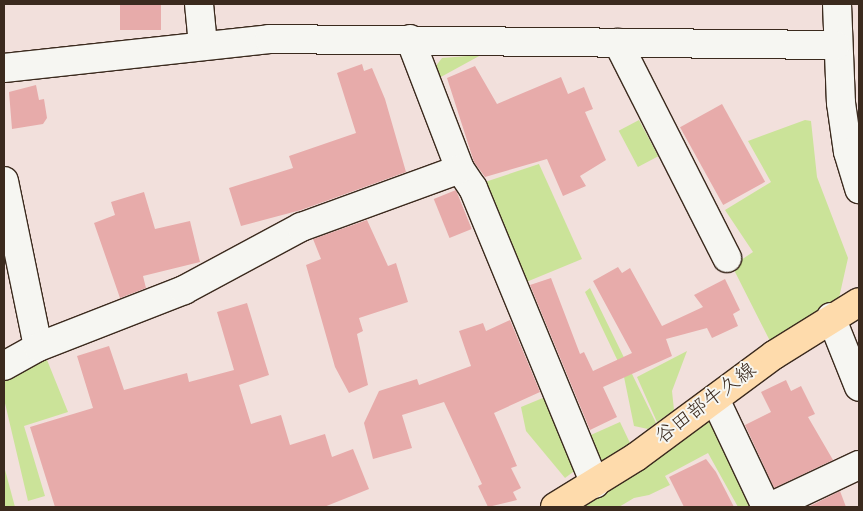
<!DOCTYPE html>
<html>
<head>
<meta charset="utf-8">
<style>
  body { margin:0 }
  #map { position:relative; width:863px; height:511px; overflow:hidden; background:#f2e0dc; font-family:Dekko,"Klee One",sans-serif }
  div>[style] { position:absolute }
  .green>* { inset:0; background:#cbe399; transform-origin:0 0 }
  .building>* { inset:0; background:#e7abaa; transform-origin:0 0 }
  .roads { filter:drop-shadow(1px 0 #3b2a1e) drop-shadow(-1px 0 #3b2a1e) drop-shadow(0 1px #3b2a1e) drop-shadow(0 -1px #3b2a1e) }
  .minor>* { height:28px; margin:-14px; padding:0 14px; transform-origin:14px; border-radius:14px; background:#f6f6f2 }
  .major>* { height:28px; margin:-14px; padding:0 14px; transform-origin:14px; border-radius:14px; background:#fedbac }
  span { translate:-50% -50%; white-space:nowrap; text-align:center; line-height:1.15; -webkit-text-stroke:4px #f6f6f2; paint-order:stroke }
  .street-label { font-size:20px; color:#3b2a1e }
  .frame { position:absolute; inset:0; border:5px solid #3b2a1e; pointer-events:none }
</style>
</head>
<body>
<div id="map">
  <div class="green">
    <i style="clip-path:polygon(481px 55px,439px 78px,435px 67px,442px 58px)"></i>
    <i style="left:639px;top:120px;width:41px;height:23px;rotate:62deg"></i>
    <i style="clip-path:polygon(805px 120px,811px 121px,817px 177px,848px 258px,839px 298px,770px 341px,732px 266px,753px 252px,725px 210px,771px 182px,748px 141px)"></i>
    <i style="clip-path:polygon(539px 164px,582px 259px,519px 285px,482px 183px)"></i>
    <i style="clip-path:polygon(590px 288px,656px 423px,648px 429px,634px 426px,623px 372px,585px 292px)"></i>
    <i style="clip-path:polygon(687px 351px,672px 391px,674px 410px,657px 422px,637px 377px)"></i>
    <i style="clip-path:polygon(45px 355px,68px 412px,24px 426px,45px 496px,28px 501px,4px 399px,4px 374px)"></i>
    <i style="clip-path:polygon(550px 395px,581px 466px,565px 478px,526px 431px,521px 407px)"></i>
    <i style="clip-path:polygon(711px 415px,758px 507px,738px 507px,708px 453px,665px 476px,670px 485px,649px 495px,634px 498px,619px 507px,583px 507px)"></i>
    <i style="clip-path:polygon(620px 422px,630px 443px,598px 463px,584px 438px)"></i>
    <i style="clip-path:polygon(4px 466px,15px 507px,4px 507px)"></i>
  </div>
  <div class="building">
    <i style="left:120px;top:4px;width:41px;height:26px"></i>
    <i style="clip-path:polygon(362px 64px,364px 71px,372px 68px,385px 99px,406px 172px,301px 210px,241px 226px,229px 188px,293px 168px,289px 156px,356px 133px,337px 73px)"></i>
    <i style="clip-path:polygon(475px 66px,497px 104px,561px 77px,568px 94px,584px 87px,593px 109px,585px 112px,606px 160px,580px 176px,586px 186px,563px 196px,547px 159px,485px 177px,474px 162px,447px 78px)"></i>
    <i style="clip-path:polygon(36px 85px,39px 100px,44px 99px,47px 118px,43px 124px,12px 129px,9px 92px)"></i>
    <i style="left:722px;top:104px;width:89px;height:48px;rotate:61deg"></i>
    <i style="left:456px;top:190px;width:42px;height:24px;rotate:68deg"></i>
    <i style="clip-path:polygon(144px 192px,155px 229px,190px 221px,200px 262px,143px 276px,146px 288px,120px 298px,94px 223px,115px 215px,111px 202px)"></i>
    <i style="clip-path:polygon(367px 220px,388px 266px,396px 263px,408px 302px,359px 318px,363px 331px,357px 334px,368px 385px,349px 393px,335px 367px,306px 265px,321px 259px,313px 239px)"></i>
    <i style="clip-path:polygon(618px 267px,622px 273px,630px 268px,662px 326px,703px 307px,694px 295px,725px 279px,740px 310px,733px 314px,738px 326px,712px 338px,707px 328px,666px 339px,672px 356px,603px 387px,617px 417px,590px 430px,530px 285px,551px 278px,580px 354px,584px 352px,593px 371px,632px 353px,593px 281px)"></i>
    <i style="clip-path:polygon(247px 303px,269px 375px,239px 385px,251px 424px,281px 415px,290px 445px,325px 434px,332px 457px,353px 449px,369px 489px,324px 507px,55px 507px,30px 427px,93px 408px,77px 356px,109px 346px,124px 390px,187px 373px,189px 382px,234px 370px,217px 312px)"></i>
    <i style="clip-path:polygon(510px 320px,540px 392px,494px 413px,517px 466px,511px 468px,521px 488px,513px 492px,517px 500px,488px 507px,478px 486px,482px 484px,444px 402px,402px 415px,412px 448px,373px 459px,364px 423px,379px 391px,417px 379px,419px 385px,471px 366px,459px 331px,483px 323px,486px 331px)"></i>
    <i style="clip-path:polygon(786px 380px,791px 391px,801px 386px,815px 414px,808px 417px,833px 460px,774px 488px,745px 425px,771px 412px,761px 392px)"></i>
    <i style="clip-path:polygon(706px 459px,716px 472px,734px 507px,684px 507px,669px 477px)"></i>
    <i style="clip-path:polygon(840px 491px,846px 507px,811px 507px,810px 506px)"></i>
  </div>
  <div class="roads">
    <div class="minor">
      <i style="left:199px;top:4px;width:41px;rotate:84.4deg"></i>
      <i style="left:837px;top:4px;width:99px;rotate:87.7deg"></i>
      <i style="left:841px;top:103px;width:49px;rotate:81.9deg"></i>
      <i style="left:848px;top:152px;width:39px;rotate:73deg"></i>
      <i style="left:410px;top:39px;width:139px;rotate:69deg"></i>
      <i style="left:460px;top:169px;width:23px;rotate:56deg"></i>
      <i style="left:473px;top:188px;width:320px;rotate:67.6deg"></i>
      <i style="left:618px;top:43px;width:241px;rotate:63.1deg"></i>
      <i style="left:4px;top:68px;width:267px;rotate:-6.2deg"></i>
      <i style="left:269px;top:39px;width:567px;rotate:0.61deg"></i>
      <i style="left:4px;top:181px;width:169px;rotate:78.4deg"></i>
      <i style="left:831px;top:317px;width:75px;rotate:68.2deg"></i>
      <i style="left:4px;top:366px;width:39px;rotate:-29deg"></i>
      <i style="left:38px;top:347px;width:157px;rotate:-21.3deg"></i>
      <i style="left:184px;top:290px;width:133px;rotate:-28.3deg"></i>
      <i style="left:301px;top:227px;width:169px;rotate:-20deg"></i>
      <i style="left:715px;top:399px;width:119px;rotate:64.7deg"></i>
      <i style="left:770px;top:507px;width:98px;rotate:-25.3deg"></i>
    </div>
    <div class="major">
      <i style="left:555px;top:507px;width:95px;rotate:-31.7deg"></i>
      <i style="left:636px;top:457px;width:172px;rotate:-36.5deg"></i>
      <i style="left:774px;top:355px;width:100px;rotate:-31.9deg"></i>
    </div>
  </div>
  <div class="street-label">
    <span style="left:707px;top:405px;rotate:-37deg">谷田部牛久線</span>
  </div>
  <div class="frame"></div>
</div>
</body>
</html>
